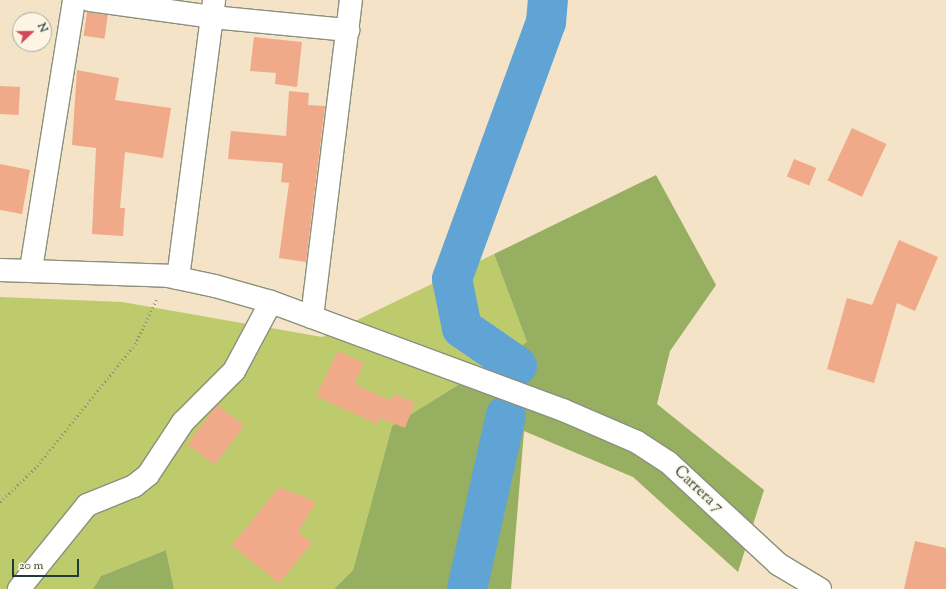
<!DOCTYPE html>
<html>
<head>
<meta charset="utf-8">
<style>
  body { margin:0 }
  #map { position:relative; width:946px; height:589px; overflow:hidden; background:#f4e3c6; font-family:"Sorts Mill Goudy",serif }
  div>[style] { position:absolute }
  .green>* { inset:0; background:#becb6d }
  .forest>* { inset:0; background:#96af60 }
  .river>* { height:40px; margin:-20px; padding:0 20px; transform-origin:20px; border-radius:20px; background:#5fa4d4 }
  .building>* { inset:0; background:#f0a989; transform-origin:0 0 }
  .path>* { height:2.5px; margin-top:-1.25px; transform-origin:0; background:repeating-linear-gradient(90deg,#8a907d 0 1px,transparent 0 4px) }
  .roads { filter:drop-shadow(1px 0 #8a907d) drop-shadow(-1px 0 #8a907d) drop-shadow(0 1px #8a907d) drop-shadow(0 -1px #8a907d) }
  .minor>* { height:22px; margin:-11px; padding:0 11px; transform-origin:11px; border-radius:11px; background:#fff }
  span { translate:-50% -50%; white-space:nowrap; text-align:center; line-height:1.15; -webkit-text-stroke:3.5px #fcf5e5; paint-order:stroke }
  .street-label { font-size:15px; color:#1f3d34 }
  .north { position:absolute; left:12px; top:12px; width:40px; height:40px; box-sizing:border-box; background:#fcf5e5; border:1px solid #a4ab9e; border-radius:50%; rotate:68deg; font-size:11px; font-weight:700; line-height:16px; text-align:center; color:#1f3d34 }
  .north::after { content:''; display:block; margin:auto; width:14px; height:18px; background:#d1495b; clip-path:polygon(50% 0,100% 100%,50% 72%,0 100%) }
  .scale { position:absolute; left:12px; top:559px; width:67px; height:18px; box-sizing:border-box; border:2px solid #1f3d34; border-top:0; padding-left:5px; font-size:12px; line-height:14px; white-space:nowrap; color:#1f3d34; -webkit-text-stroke:3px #fcf5e5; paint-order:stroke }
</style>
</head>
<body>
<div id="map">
  <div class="green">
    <i style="clip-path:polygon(494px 254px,527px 342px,392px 426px,353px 570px,334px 589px,174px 589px,166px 550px,101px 576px,93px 589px,0 589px,0 297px,122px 302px,322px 337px)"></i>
  </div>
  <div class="forest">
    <i style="clip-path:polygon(656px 175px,716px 285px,670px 351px,657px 404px,764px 490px,738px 572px,633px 477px,524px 431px,511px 589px,334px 589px,353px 570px,392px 426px,527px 342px,494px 254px)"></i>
    <i style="clip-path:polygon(166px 550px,174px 589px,93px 589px,101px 576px)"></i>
  </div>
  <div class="river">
    <i style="left:517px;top:366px;width:67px;rotate:-145.4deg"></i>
    <i style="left:462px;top:328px;width:50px;rotate:-101.5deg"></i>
    <i style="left:452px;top:279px;width:274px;rotate:-69.9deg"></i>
    <i style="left:546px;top:22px;width:22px;rotate:-85deg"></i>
    <i style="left:467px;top:589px;width:178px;rotate:-77.4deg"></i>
  </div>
  <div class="building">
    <i style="left:87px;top:12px;width:21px;height:24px;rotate:8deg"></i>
    <i style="clip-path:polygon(254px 37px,302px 42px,297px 87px,275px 84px,276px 73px,250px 71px)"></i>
    <i style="clip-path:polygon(77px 70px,119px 78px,115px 100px,171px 108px,163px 158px,125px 152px,120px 208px,125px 208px,123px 236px,92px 234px,96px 148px,72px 145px)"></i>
    <i style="left:0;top:86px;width:20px;height:28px;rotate:3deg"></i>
    <i style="clip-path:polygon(289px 91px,309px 93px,308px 105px,325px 106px,306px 262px,279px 258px,289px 183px,281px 182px,283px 163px,228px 159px,231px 131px,286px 136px)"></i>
    <i style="left:852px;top:128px;width:38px;height:58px;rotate:25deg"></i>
    <i style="left:794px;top:159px;width:24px;height:19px;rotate:22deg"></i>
    <i style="clip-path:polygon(0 164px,30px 170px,22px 214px,0 210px)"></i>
    <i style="clip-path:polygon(899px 240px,938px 257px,915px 311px,897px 303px,874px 383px,827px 369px,847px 298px,872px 305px)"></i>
    <i style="clip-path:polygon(338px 351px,364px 363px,354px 384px,391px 401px,394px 394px,415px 403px,405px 428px,380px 418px,377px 424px,316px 396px)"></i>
    <i style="left:217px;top:405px;width:34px;height:49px;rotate:37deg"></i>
    <i style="clip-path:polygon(279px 487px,316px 502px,298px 532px,312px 543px,279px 583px,232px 545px)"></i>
    <i style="clip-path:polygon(915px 541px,946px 548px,946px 589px,904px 589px)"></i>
  </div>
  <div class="path">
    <i style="left:0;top:502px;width:52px;rotate:-44.2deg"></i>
    <i style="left:37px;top:466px;width:156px;rotate:-51.2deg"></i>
    <i style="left:135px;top:344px;width:51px;rotate:-64.4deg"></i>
  </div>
  <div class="roads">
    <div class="minor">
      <i style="left:90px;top:0;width:123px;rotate:7.9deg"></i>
      <i style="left:212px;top:17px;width:137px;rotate:5.5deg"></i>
      <i style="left:31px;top:269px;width:272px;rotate:-80.9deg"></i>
      <i style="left:0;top:270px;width:168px;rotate:2deg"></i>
      <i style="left:168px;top:276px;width:48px;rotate:12deg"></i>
      <i style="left:215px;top:286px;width:58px;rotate:15.9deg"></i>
      <i style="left:271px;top:302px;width:311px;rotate:20.3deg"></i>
      <i style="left:563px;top:410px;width:81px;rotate:23.4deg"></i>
      <i style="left:637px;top:442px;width:37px;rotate:33deg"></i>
      <i style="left:668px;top:462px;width:150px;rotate:42.8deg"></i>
      <i style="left:778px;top:564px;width:49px;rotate:30.8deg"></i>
      <i style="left:178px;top:278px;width:280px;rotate:-82.6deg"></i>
      <i style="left:312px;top:317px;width:319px;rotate:-83deg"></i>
      <i style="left:19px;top:589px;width:108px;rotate:-51deg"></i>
      <i style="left:87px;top:505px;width:51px;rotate:-22deg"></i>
      <i style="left:134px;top:486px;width:18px;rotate:-38deg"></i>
      <i style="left:148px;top:475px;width:64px;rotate:-56.6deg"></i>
      <i style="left:183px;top:422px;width:72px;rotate:-45deg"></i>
      <i style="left:234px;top:371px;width:78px;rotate:-61.8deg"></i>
    </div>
  </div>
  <div class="street-label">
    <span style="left:698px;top:490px;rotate:43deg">Carrera 7</span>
  </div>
  <div class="north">N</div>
  <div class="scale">20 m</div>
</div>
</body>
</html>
